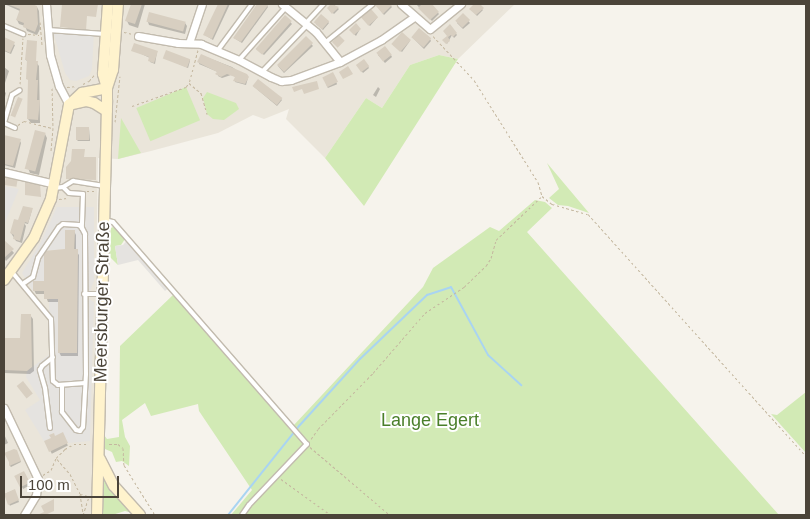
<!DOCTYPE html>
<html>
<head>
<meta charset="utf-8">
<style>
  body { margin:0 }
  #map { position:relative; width:810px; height:519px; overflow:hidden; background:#f6f3ec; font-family:Helvetica,sans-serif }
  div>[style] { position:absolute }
  .residential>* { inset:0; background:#eae5da }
  .green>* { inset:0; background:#d2eab5; transform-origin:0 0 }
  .parking>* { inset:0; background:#e5e3e0 }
  .shadow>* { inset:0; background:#0003; transform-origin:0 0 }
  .stream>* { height:2px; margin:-1px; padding:0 1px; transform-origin:1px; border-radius:1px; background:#a9d4f2 }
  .building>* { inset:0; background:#d8cfc1; transform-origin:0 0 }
  .path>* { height:1px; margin-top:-0.5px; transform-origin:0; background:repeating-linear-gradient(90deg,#c4b79f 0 2.5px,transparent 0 5px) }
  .roads { filter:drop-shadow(1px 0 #c2bbae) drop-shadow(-1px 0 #c2bbae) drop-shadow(0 1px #c2bbae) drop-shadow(0 -1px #c2bbae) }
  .lane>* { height:4px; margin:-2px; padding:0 2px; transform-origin:2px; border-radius:2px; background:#fff }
  .street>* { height:7px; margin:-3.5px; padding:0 3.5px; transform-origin:3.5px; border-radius:3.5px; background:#fff }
  .secondary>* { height:10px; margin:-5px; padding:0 5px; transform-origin:5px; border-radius:5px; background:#fff3cd }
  span { translate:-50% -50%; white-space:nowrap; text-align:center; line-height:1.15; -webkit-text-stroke:4px #fff; paint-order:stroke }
  .street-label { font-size:18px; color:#4b4439 }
  .park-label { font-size:18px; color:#4a7f2a }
  .frame { position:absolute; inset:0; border:5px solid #4b4439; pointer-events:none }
  .scale { position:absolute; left:20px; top:476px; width:99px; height:22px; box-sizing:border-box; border:2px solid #4b4439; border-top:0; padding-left:6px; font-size:15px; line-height:18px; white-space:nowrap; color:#4b4439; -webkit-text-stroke:4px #fff; paint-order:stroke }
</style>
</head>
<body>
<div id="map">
  <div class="residential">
    <i style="clip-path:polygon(4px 4px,515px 4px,458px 59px,439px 55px,410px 65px,382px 108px,366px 98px,325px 158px,286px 119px,289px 109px,264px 119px,253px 115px,218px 133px,151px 151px,118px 159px,98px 158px,92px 515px,4px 515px)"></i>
  </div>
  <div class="green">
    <i style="clip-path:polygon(439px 55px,458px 59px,364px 206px,325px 158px,366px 98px,382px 108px,410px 65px)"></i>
    <i style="left:186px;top:87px;width:36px;height:54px;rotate:67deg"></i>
    <i style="clip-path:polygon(207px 92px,236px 103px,239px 109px,224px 120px,213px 119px,207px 114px,203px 98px)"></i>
    <i style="clip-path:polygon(121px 118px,141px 153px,118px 159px)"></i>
    <i style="clip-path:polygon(547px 163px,589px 213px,568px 206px,558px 205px,549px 198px,559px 189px)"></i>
    <i style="clip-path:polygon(535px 200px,545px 202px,552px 208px,527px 232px,779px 515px,231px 515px,252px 490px,199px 411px,198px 404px,151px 416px,145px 403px,122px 420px,125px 437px,130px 446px,129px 466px,122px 461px,116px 462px,112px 452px,105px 449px,104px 435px,107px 439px,119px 437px,120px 346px,173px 295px,295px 435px,293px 426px,423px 287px,433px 268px,490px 227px,499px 231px)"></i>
    <i style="clip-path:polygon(113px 227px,125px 239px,121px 245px,115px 246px,118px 265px,108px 255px,111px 228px)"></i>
    <i style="clip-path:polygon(806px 392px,806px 453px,771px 414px,777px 415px)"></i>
    <i style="clip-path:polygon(103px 472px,136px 514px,125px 511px,112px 515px,101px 515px)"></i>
  </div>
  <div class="parking">
    <i style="clip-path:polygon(52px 28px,94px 32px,92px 69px,89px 76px,76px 81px,70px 80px,65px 73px)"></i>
    <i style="clip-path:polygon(4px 186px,19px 189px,4px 225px)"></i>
    <i style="clip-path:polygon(57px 207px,94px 207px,94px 281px,89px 294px,89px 299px,94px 302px,90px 441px,68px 443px,63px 433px,55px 436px,53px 433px,49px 435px,51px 438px,44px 441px,25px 410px,40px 400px,26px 377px,27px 371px,50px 354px,49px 299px,58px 299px,58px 352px,76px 353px,75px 230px,66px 230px,65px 249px,44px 251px,44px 281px,33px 281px,33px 291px,22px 273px,41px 242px)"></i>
    <i style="clip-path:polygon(128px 239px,170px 287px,165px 291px,138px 260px,118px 265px,115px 246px,123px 245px)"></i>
  </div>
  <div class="shadow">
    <i style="clip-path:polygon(4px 4px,29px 4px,37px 7px,39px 11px,40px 29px,37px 35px,27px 31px,25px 26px,19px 24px,17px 20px,20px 11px)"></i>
    <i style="clip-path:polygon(132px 4px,145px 4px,138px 28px,129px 25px,127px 21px)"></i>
    <i style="clip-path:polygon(219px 4px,230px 4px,213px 40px,205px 35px)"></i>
    <i style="clip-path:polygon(258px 4px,266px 4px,268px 7px,242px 43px,234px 38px)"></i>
    <i style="clip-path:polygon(333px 4px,339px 9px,334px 14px,328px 8px)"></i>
    <i style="clip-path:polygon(379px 4px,389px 4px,392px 7px,384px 15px,377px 6px)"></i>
    <i style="clip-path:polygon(416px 4px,430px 4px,439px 14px,432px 21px)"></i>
    <i style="clip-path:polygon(476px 4px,483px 10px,477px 16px,471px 9px)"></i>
    <i style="clip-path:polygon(321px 15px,329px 23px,323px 30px,316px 24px)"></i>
    <i style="clip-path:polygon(463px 15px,470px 23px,463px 29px,457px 23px)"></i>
    <i style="clip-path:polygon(285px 16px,292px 24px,264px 55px,258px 50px)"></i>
    <i style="clip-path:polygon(377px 18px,370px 26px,364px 20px)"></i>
    <i style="clip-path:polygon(148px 22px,185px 23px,187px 26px,185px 34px,149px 25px)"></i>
    <i style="clip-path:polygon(450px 26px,457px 35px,454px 38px,452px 35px,447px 44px,444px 40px,448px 36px)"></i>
    <i style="clip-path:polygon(360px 29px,356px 36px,351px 31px)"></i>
    <i style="clip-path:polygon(412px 37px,430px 39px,431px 41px,424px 49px)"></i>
    <i style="clip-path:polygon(306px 38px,313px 46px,284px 73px,278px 66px)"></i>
    <i style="clip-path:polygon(4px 39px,15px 45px,11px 54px,4px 51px)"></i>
    <i style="clip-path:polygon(410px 41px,402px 52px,395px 46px)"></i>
    <i style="clip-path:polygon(36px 42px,36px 62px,39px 66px,40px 123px,31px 123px,28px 119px,28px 62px,26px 60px)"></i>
    <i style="clip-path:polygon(133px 50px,157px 52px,155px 64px,150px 62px,150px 58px)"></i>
    <i style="clip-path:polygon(201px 55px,232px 67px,248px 78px,246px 85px,235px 82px,236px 77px,231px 75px,222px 78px,218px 76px,218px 72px,199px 64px)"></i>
    <i style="clip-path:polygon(378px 55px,391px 55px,392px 57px,385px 63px)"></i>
    <i style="clip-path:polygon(165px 58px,190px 60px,190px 61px,188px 68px)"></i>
    <i style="clip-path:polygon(364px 61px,369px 68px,363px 73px,357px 65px)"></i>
    <i style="clip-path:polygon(4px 67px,9px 71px,4px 86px)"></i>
    <i style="left:333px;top:74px;width:11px;height:10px;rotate:68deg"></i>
    <i style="clip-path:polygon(253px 86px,281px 99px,282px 100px,277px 106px)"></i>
    <i style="clip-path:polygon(378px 87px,380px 89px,376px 97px,373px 95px)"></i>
    <i style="clip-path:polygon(4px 91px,6px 93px,4px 101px)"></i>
    <i style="clip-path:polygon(89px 128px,90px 141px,78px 141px,77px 140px)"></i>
    <i style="clip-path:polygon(45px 134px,47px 138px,39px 175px,30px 173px,28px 168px)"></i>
    <i style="clip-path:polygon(4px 136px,20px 141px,21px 143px,15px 168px,4px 165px)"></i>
    <i style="clip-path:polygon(32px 210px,28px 224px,24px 223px,26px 226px,22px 243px,16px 241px,11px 233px,18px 221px)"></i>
    <i style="clip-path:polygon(74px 231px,76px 235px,76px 251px,79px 255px,78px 356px,61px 356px,59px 352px,59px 302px,48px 302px,45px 294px,36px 294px,34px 290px,45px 283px,66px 250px)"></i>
    <i style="clip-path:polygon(4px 241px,14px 253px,6px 261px,4px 258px)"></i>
    <i style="clip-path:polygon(30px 315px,33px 319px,34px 371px,30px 374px,4px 373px,4px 339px,22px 340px)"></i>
    <i style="clip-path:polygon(4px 434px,8px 443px,4px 445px)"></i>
    <i style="left:62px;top:434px;width:13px;height:18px;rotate:63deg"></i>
    <i style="clip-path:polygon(16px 451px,21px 462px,11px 467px,10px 466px)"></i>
    <i style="left:23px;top:473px;width:14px;height:8px;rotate:60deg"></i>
    <i style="left:14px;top:490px;width:13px;height:10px;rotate:67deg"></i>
  </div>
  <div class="stream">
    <i style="left:228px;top:515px;width:114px;rotate:-51.4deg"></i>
    <i style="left:299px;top:426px;width:91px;rotate:-47.7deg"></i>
    <i style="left:360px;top:359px;width:93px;rotate:-43.7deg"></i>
    <i style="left:427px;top:295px;width:25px;rotate:-18deg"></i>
    <i style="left:451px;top:287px;width:77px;rotate:61.4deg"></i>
    <i style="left:488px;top:355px;width:45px;rotate:42.3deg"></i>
  </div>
  <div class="building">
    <i style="clip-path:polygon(7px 4px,32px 4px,37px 6px,38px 24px,35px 32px,23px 27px,24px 23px,16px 20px,20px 9px)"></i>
    <i style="clip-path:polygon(62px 4px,98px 4px,96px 17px,87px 16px,86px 30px,60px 27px)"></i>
    <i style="clip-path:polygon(131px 4px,142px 4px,135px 24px,125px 21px)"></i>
    <i style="clip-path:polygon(218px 4px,228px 4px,212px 39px,203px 35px)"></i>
    <i style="clip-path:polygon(257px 4px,269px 4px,241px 42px,233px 38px)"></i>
    <i style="clip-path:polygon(331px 4px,339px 7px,332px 14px,327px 8px)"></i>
    <i style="clip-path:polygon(377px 4px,391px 4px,392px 5px,383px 14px,375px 5px)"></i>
    <i style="clip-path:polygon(422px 4px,432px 4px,439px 12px,430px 20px,418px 8px)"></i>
    <i style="clip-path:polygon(474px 4px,480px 4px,484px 8px,476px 15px,469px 9px)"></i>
    <i style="left:371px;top:9px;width:11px;height:13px;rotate:49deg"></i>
    <i style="left:149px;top:12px;width:38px;height:10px;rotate:15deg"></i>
    <i style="left:463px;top:13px;width:10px;height:11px;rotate:45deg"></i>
    <i style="left:321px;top:14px;width:11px;height:11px;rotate:41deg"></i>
    <i style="left:285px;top:15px;width:9px;height:45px;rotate:41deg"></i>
    <i style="clip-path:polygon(356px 23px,361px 29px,354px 35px,349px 30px)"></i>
    <i style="clip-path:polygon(450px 24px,457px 33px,453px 37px,451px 35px,448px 37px,450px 41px,446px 44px,442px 40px,447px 36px,443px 31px)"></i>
    <i style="left:419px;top:28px;width:16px;height:12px;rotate:40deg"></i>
    <i style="left:402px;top:32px;width:12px;height:16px;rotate:42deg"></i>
    <i style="left:339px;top:35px;width:8px;height:10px;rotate:45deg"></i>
    <i style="left:306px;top:36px;width:10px;height:41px;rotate:45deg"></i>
    <i style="clip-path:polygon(4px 37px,15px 42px,10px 53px,4px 50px)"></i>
    <i style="clip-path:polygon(27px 40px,37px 41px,36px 61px,38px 61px,36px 80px,38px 80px,37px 100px,40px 100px,38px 120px,27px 119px,28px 80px,26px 79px,27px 60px,25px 60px)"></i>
    <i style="clip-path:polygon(134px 43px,158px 51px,154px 63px,148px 61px,149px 57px,131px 51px)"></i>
    <i style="left:385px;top:46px;width:11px;height:11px;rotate:52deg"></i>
    <i style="left:166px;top:50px;width:26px;height:9px;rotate:21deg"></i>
    <i style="clip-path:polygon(201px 54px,247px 74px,249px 77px,245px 84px,233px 81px,235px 77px,227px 74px,221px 77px,215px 74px,217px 72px,197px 62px)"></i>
    <i style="left:364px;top:59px;width:9px;height:10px;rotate:54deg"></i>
    <i style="clip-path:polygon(348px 66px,353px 74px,343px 79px,339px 72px)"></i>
    <i style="left:333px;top:72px;width:11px;height:12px;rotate:63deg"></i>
    <i style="left:258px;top:79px;width:31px;height:9px;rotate:38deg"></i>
    <i style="clip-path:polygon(317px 81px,319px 89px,304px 94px,302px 89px,294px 92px,292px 87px)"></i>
    <i style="left:18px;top:97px;width:5px;height:20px;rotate:22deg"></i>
    <i style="left:76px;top:127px;width:13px;height:13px"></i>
    <i style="left:35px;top:130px;width:11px;height:40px;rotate:15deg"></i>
    <i style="clip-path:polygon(4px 135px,21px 139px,13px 166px,4px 164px)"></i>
    <i style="clip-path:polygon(72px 149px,85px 149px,84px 157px,96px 157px,96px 180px,66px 179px,66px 167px,71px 161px)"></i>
    <i style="left:6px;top:176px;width:12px;height:9px;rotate:9deg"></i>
    <i style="clip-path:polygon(25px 180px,40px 184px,41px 197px,25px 195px)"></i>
    <i style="clip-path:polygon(23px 206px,33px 208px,28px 223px,25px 222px,20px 241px,13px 239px,14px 235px,10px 233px,14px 219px,18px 220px)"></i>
    <i style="clip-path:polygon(65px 230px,75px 230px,74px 249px,78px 249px,77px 353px,58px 353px,58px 299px,44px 299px,44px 291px,33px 291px,33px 281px,44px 281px,44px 251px,65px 249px)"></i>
    <i style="clip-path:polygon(4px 240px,14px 249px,4px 258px)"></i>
    <i style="clip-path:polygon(21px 314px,31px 314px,32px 367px,27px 371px,4px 370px,4px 338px,20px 338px)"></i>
    <i style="left:23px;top:381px;width:16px;height:8px;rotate:52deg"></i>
    <i style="clip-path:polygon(63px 432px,68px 443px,49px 452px,44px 441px,51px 438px,49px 435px,54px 433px,55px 436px)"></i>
    <i style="clip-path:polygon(14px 449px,17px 450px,21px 461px,9px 466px,9px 462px,4px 453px)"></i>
    <i style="left:24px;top:471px;width:13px;height:11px;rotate:63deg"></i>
    <i style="clip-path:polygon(15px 489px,19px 500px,8px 505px,4px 494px)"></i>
    <i style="clip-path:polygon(54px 499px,54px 511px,45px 515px,37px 515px,44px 512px,41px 506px)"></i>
  </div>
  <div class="path">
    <i style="left:40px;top:22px;width:23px;rotate:85deg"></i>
    <i style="left:124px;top:32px;width:9px;rotate:13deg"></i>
    <i style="left:28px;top:34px;width:11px;rotate:5deg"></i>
    <i style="left:433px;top:36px;width:60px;rotate:47deg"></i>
    <i style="left:474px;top:80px;width:120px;rotate:57.9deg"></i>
    <i style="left:538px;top:182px;width:15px;rotate:74deg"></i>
    <i style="left:542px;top:196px;width:13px;rotate:39deg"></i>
    <i style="left:552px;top:204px;width:37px;rotate:16deg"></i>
    <i style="left:588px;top:214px;width:326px;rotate:48deg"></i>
    <i style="left:198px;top:50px;width:34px;rotate:105deg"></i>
    <i style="left:189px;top:83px;width:16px;rotate:40deg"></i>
    <i style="left:201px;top:93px;width:22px;rotate:74deg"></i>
    <i style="left:20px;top:84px;width:46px;rotate:-86.3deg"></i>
    <i style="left:83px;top:84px;width:7px;rotate:-27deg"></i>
    <i style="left:89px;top:81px;width:9px;rotate:-49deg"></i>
    <i style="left:67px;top:87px;width:10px;rotate:-6deg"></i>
    <i style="left:52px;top:88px;width:40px;rotate:88.6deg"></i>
    <i style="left:132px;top:106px;width:57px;rotate:-19.4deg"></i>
    <i style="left:186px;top:87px;width:4px;rotate:-56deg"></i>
    <i style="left:115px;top:122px;width:46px;rotate:-83.8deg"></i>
    <i style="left:18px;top:125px;width:7px;rotate:-34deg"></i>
    <i style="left:24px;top:121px;width:30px;rotate:14deg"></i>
    <i style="left:53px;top:128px;width:24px;rotate:95deg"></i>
    <i style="left:87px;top:191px;width:9px"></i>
    <i style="left:59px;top:199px;width:8px;rotate:-7deg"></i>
    <i style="left:311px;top:439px;width:12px;rotate:-55deg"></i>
    <i style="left:318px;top:429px;width:78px;rotate:-45.5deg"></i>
    <i style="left:373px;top:373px;width:79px;rotate:-49.1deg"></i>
    <i style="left:425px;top:313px;width:47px;rotate:-33.7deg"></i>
    <i style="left:464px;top:287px;width:30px;rotate:-44deg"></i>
    <i style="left:486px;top:266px;width:9px;rotate:-58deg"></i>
    <i style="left:491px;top:258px;width:19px;rotate:-74deg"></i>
    <i style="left:496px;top:240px;width:62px;rotate:-43.7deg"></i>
    <i style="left:109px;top:444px;width:9px"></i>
    <i style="left:118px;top:444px;width:6px;rotate:39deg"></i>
    <i style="left:123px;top:448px;width:17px;rotate:87deg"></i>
    <i style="left:124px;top:465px;width:59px;rotate:58.2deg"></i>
    <i style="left:310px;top:447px;width:105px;rotate:40.4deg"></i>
    <i style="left:57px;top:459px;width:20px;rotate:49deg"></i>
    <i style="left:70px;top:474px;width:22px;rotate:63deg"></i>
    <i style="left:80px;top:494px;width:18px;rotate:81deg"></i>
    <i style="left:43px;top:475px;width:9px;rotate:-32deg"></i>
    <i style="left:51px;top:470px;width:13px;rotate:-67deg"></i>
    <i style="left:56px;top:458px;width:13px;rotate:-45deg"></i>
    <i style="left:65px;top:449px;width:10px;rotate:-29deg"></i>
    <i style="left:74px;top:444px;width:15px"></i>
    <i style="left:281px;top:479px;width:62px;rotate:35.8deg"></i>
    <i style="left:80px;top:494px;width:8px;rotate:14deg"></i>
    <i style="left:83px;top:515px;width:19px;rotate:-72deg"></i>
  </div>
  <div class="roads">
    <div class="lane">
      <i style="left:306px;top:23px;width:26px;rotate:-47deg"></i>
      <i style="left:4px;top:26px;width:21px;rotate:23deg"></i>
      <i style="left:48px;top:30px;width:57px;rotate:4deg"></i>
      <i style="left:326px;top:42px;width:60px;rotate:-39deg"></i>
      <i style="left:218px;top:50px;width:57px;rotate:-53.5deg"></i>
      <i style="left:239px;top:60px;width:71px;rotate:-48.4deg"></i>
      <i style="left:262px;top:72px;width:65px;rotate:-46.2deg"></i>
      <i style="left:4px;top:123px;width:29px;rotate:-74deg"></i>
      <i style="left:12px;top:95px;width:9px;rotate:-32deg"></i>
      <i style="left:4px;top:123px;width:12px;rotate:24deg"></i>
      <i style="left:63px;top:187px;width:8px;rotate:45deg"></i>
      <i style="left:69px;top:193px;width:14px;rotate:4deg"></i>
      <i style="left:83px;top:194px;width:34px;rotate:92deg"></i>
      <i style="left:54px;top:188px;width:9px;rotate:-6deg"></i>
      <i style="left:63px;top:187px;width:12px;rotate:-31deg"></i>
      <i style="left:73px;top:181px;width:30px;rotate:9deg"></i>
      <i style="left:104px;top:220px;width:9px;rotate:13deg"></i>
      <i style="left:113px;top:222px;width:295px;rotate:48.9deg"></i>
      <i style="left:307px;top:444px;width:84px;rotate:133.6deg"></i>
      <i style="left:249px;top:505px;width:12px;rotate:125deg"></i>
      <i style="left:12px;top:272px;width:61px;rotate:50.3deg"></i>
      <i style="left:51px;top:319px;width:62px;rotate:88.2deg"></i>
      <i style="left:53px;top:381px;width:6px;rotate:39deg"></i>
      <i style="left:58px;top:385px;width:27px;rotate:-4deg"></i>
      <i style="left:24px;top:283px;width:11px;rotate:-34deg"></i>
      <i style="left:33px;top:277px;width:20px;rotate:-75deg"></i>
      <i style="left:38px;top:258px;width:37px;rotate:-56deg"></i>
      <i style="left:59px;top:227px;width:5px;rotate:-37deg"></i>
      <i style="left:63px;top:224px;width:16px;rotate:4deg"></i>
      <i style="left:79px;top:225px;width:4px;rotate:45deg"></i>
      <i style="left:82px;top:228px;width:7px;rotate:63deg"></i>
      <i style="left:85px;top:234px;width:140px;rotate:89.6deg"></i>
      <i style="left:86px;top:374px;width:53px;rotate:93.2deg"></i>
      <i style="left:83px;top:427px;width:5px;rotate:127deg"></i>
      <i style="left:80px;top:431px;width:4px;rotate:-166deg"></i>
      <i style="left:76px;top:430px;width:23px;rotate:-128deg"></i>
      <i style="left:62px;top:412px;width:26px;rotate:-90deg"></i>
      <i style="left:84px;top:294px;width:18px"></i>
      <i style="left:50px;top:428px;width:40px;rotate:-97.1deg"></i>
      <i style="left:45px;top:388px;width:19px;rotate:-106deg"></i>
      <i style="left:40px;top:370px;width:4px;rotate:-63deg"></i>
      <i style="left:42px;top:366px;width:14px;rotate:-39deg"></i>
    </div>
    <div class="street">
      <i style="left:46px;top:4px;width:51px;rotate:85.5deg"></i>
      <i style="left:50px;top:55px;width:32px;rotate:74deg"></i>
      <i style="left:59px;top:86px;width:21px;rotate:62deg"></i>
      <i style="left:282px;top:4px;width:44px;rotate:39.5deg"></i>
      <i style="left:316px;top:32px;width:38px;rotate:51deg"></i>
      <i style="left:401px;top:4px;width:38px;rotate:41deg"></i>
      <i style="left:430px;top:29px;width:40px;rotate:-39deg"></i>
      <i style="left:138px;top:36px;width:41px;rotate:9.9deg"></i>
      <i style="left:178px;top:43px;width:23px;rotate:2deg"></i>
      <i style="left:201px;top:44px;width:41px;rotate:22.8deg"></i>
      <i style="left:239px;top:60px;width:36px;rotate:28deg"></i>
      <i style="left:271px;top:77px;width:11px;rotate:22deg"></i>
      <i style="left:281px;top:81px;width:10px;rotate:-6deg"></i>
      <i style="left:291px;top:80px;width:52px;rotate:-20.2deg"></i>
      <i style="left:340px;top:62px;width:47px;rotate:-28.2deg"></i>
      <i style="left:381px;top:40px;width:40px;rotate:-34.9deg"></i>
      <i style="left:189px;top:43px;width:41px;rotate:-71.6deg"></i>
      <i style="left:4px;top:172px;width:52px;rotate:13.2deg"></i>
      <i style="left:4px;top:408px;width:79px;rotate:64.4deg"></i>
      <i style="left:38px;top:479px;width:16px;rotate:97deg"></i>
      <i style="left:36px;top:495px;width:23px;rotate:121deg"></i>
    </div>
    <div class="secondary">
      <i style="left:107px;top:88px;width:19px;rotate:-72deg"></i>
      <i style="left:113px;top:70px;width:66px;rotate:-85.7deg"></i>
      <i style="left:69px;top:105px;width:17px;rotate:-13deg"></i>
      <i style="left:86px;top:101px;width:8px;rotate:14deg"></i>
      <i style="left:94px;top:103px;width:15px;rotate:32deg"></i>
      <i style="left:4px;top:280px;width:52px;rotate:-54.5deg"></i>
      <i style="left:34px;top:238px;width:43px;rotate:-66.4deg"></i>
      <i style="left:51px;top:199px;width:96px;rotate:-79.2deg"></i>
      <i style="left:69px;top:105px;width:18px;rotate:-43deg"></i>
      <i style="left:82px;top:93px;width:25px;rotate:-11deg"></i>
      <i style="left:100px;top:459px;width:30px;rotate:63deg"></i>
      <i style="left:114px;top:486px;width:39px;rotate:48deg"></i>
      <i style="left:97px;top:515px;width:415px;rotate:-88.6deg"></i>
      <i style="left:107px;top:100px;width:12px;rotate:-90deg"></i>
      <i style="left:107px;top:88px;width:15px;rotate:-106deg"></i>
      <i style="left:103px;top:74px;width:70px;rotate:-85.9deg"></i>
    </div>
  </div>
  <div class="street-label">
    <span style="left:102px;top:302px;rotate:-89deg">Meersburger Straße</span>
  </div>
  <div class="park-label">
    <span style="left:430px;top:420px">Lange Egert</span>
  </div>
  <div class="frame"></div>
  <div class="scale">100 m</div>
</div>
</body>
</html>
